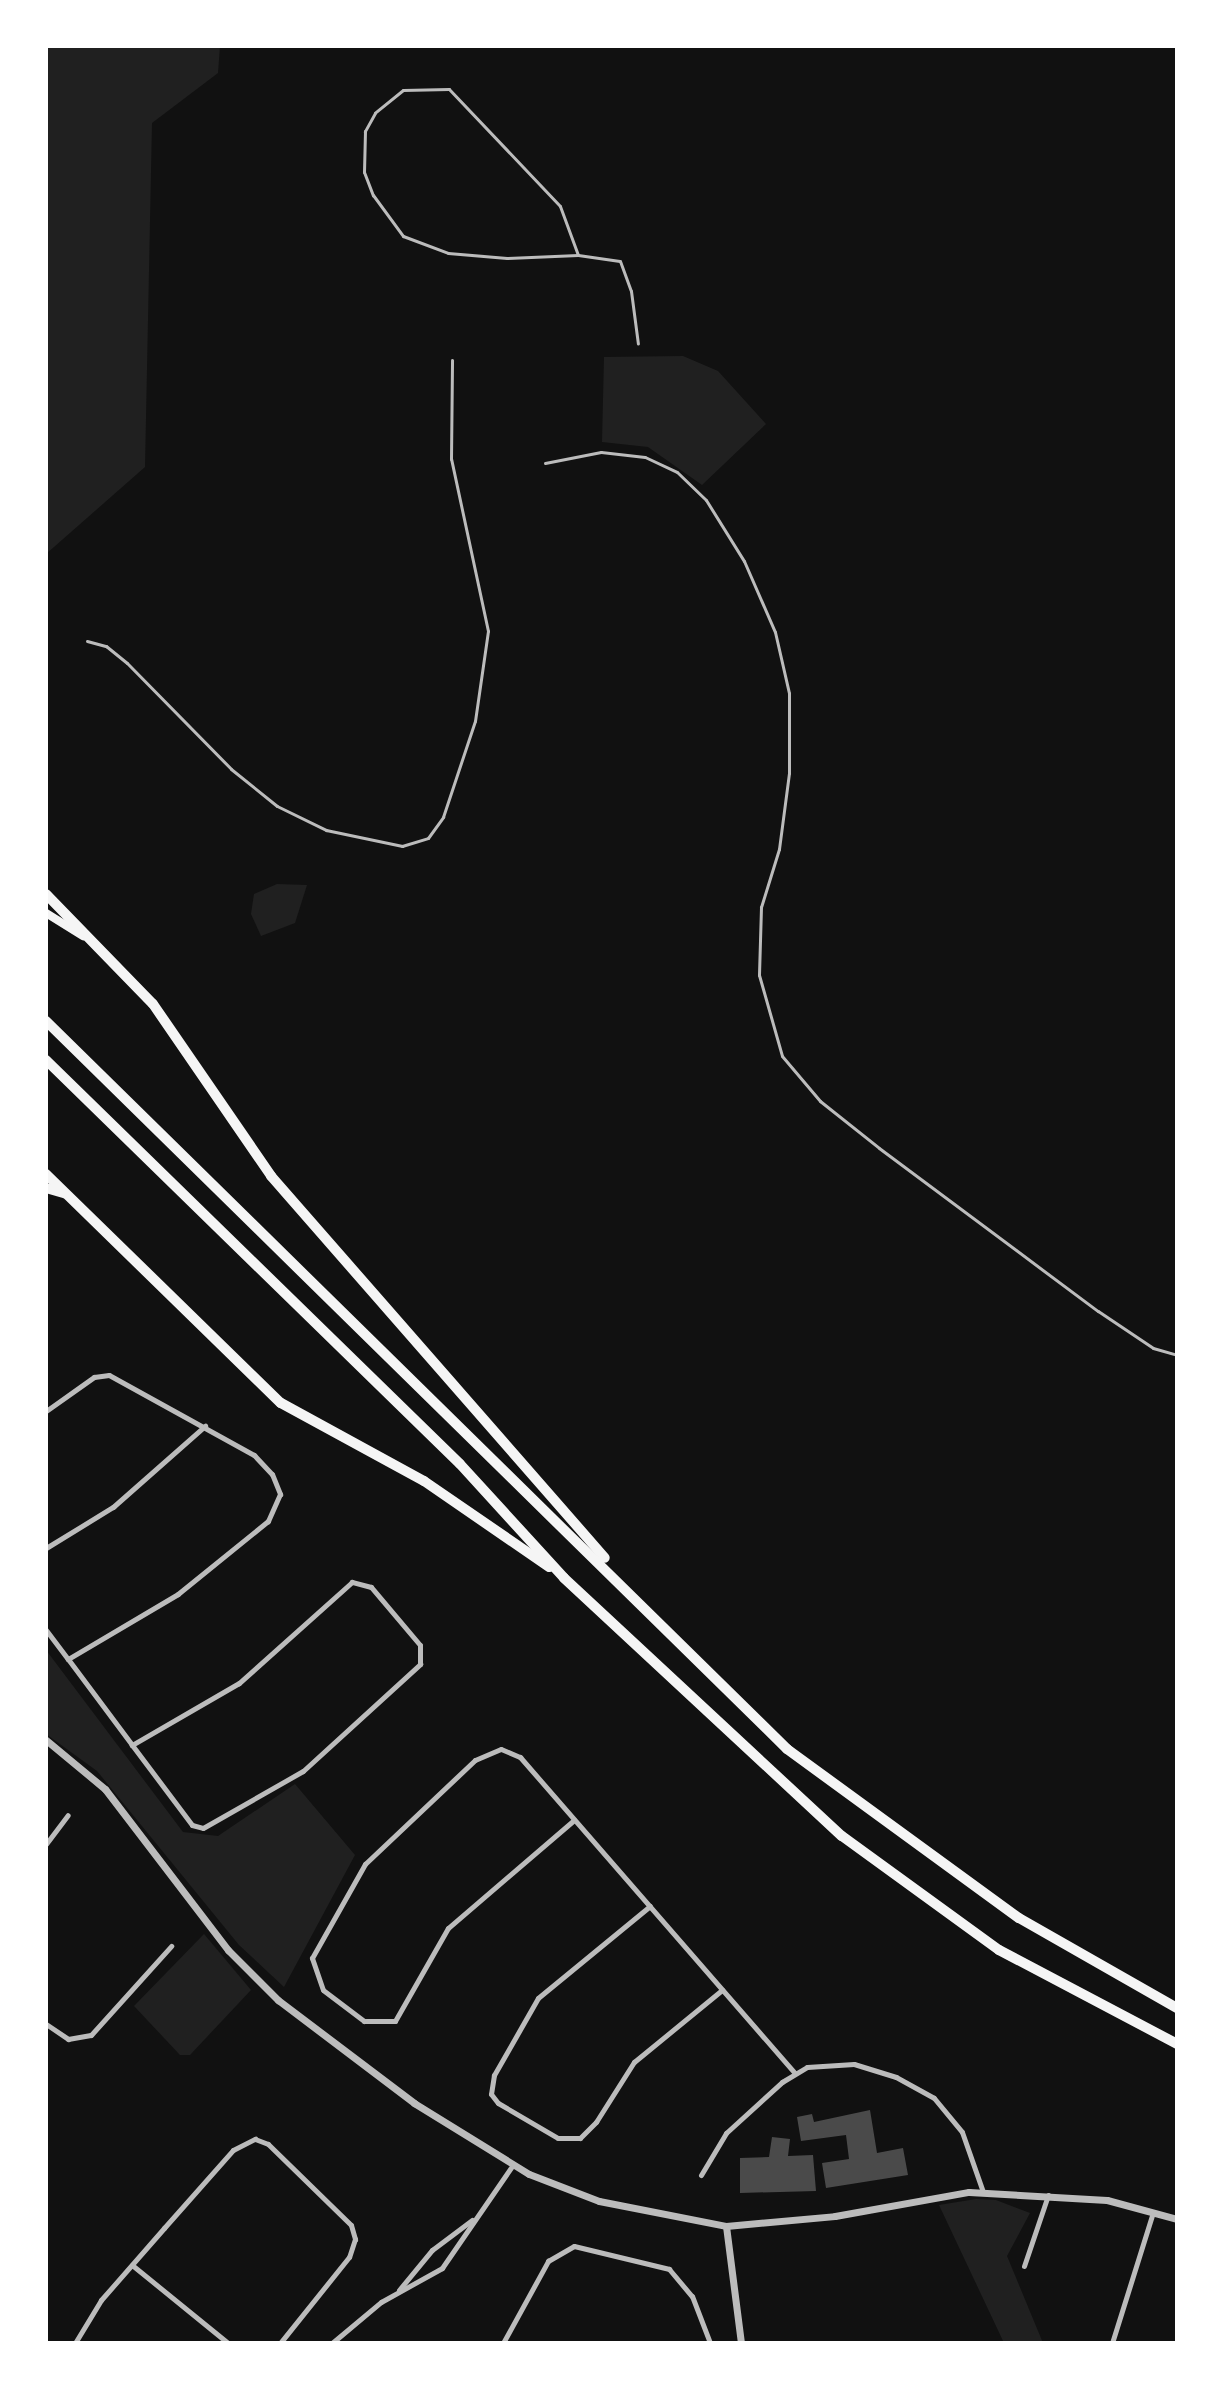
<!DOCTYPE html>
<html>
<head>
<meta charset="utf-8">
<style>
  body { margin:0 }
  #map { position:relative; width:1223px; height:2389px; overflow:hidden; background:#111; font-family:"Source Sans 3",sans-serif }
  div>[style] { position:absolute }
  .green>* { inset:0; background:#202020 }
  .building>* { inset:0; background:#4a4a4a }
  .service>* { height:3px; margin:-1.5px; padding:0 1.5px; transform-origin:1.5px; border-radius:1.5px; background:#bcbcbc }
  .minor>* { height:5px; margin:-2.5px; padding:0 2.5px; transform-origin:2.5px; border-radius:2.5px; background:#bcbcbc }
  .tertiary>* { height:7px; margin:-3.5px; padding:0 3.5px; transform-origin:3.5px; border-radius:3.5px; background:#bcbcbc }
  .secondary>* { height:8px; margin:-4px; padding:0 4px; transform-origin:4px; border-radius:4px; background:#f5f5f5 }
  .motorway>* { height:10px; margin:-5px; padding:0 5px; transform-origin:5px; border-radius:5px; background:#f5f5f5 }
  span { translate:-50% -50%; white-space:nowrap; text-align:center; line-height:1.15; -webkit-text-stroke:8px #fff; paint-order:stroke }
  .frame { position:absolute; inset:0; border:48px solid #fff; pointer-events:none }
</style>
</head>
<body>
<div id="map">
  <div class="green">
    <i style="clip-path:polygon(46px 46px,220px 46px,218px 73px,152px 123px,145px 467px,46px 554px)"></i>
    <i style="clip-path:polygon(683px 356px,718px 371px,766px 424px,702px 485px,648px 447px,602px 442px,604px 357px)"></i>
    <i style="clip-path:polygon(277px 884px,307px 885px,295px 923px,261px 936px,251px 914px,254px 894px)"></i>
    <i style="clip-path:polygon(46px 1650px,183px 1832px,218px 1836px,295px 1784px,355px 1855px,284px 1987px,239px 1945px,97px 1771px,46px 1734px)"></i>
    <i style="clip-path:polygon(204px 1934px,251px 1990px,190px 2055px,180px 2055px,134px 2006px)"></i>
    <i style="clip-path:polygon(976px 2199px,996px 2200px,1030px 2213px,1007px 2256px,1043px 2343px,1004px 2343px,939px 2205px)"></i>
  </div>
  <div class="building">
    <i style="clip-path:polygon(870px 2110px,877px 2153px,903px 2148px,908px 2175px,826px 2188px,822px 2163px,849px 2159px,846px 2135px,801px 2141px,797px 2117px,812px 2114px,814px 2122px)"></i>
    <i style="clip-path:polygon(772px 2137px,790px 2139px,788px 2156px,813px 2155px,816px 2191px,740px 2193px,740px 2158px,769px 2157px)"></i>
  </div>
  <div class="service">
    <i style="left:578px;top:255px;width:52px;rotate:-110.2deg"></i>
    <i style="left:560px;top:206px;width:161px;rotate:-133.5deg"></i>
    <i style="left:449px;top:89px;width:46px;rotate:178.8deg"></i>
    <i style="left:403px;top:90px;width:36px;rotate:141deg"></i>
    <i style="left:375px;top:113px;width:21px;rotate:119deg"></i>
    <i style="left:365px;top:131px;width:41px;rotate:91.4deg"></i>
    <i style="left:364px;top:172px;width:25px;rotate:69deg"></i>
    <i style="left:373px;top:195px;width:51px;rotate:53.8deg"></i>
    <i style="left:403px;top:236px;width:48px;rotate:20.7deg"></i>
    <i style="left:448px;top:253px;width:59px;rotate:4.8deg"></i>
    <i style="left:507px;top:258px;width:71px;rotate:-2.4deg"></i>
    <i style="left:578px;top:255px;width:42px;rotate:8.1deg"></i>
    <i style="left:620px;top:261px;width:32px;rotate:70deg"></i>
    <i style="left:631px;top:291px;width:53px;rotate:82.5deg"></i>
    <i style="left:545px;top:463px;width:57px;rotate:-11.1deg"></i>
    <i style="left:601px;top:452px;width:44px;rotate:6.5deg"></i>
    <i style="left:645px;top:457px;width:35px;rotate:25deg"></i>
    <i style="left:677px;top:472px;width:40px;rotate:44deg"></i>
    <i style="left:706px;top:500px;width:72px;rotate:58.1deg"></i>
    <i style="left:744px;top:561px;width:77px;rotate:66.4deg"></i>
    <i style="left:775px;top:632px;width:63px;rotate:77.1deg"></i>
    <i style="left:789px;top:693px;width:80px;rotate:90deg"></i>
    <i style="left:789px;top:773px;width:77px;rotate:97.5deg"></i>
    <i style="left:779px;top:849px;width:61px;rotate:107.2deg"></i>
    <i style="left:761px;top:907px;width:68px;rotate:91.7deg"></i>
    <i style="left:759px;top:975px;width:84px;rotate:74.1deg"></i>
    <i style="left:782px;top:1056px;width:59px;rotate:49.8deg"></i>
    <i style="left:820px;top:1101px;width:75px;rotate:38.5deg"></i>
    <i style="left:879px;top:1148px;width:273px;rotate:36.7deg"></i>
    <i style="left:1098px;top:1311px;width:66px;rotate:33.9deg"></i>
    <i style="left:1153px;top:1348px;width:25px;rotate:16deg"></i>
    <i style="left:87px;top:641px;width:20px;rotate:15deg"></i>
    <i style="left:106px;top:646px;width:27px;rotate:39deg"></i>
    <i style="left:127px;top:663px;width:148px;rotate:45.5deg"></i>
    <i style="left:231px;top:769px;width:59px;rotate:38.8deg"></i>
    <i style="left:277px;top:806px;width:55px;rotate:26.1deg"></i>
    <i style="left:326px;top:830px;width:78px;rotate:11.9deg"></i>
    <i style="left:402px;top:846px;width:27px;rotate:-17deg"></i>
    <i style="left:428px;top:838px;width:26px;rotate:-54deg"></i>
    <i style="left:443px;top:817px;width:101px;rotate:-71.6deg"></i>
    <i style="left:475px;top:721px;width:91px;rotate:-81.8deg"></i>
    <i style="left:488px;top:631px;width:176px;rotate:-102.1deg"></i>
    <i style="left:451px;top:459px;width:99px;rotate:-89.4deg"></i>
  </div>
  <div class="minor">
    <i style="left:46px;top:1411px;width:59px;rotate:-35.3deg"></i>
    <i style="left:94px;top:1377px;width:15px;rotate:-8deg"></i>
    <i style="left:109px;top:1375px;width:166px;rotate:28.9deg"></i>
    <i style="left:254px;top:1455px;width:26px;rotate:47deg"></i>
    <i style="left:272px;top:1474px;width:22px;rotate:68deg"></i>
    <i style="left:280px;top:1494px;width:30px;rotate:114deg"></i>
    <i style="left:268px;top:1521px;width:116px;rotate:141deg"></i>
    <i style="left:178px;top:1594px;width:128px;rotate:149.4deg"></i>
    <i style="left:46px;top:1548px;width:79px;rotate:-31.5deg"></i>
    <i style="left:113px;top:1507px;width:123px;rotate:-41.4deg"></i>
    <i style="left:46px;top:1630px;width:36px;rotate:53deg"></i>
    <i style="left:68px;top:1659px;width:107px;rotate:53.3deg"></i>
    <i style="left:132px;top:1745px;width:100px;rotate:53.1deg"></i>
    <i style="left:192px;top:1825px;width:11px;rotate:15deg"></i>
    <i style="left:203px;top:1828px;width:115px;rotate:-29.7deg"></i>
    <i style="left:303px;top:1771px;width:159px;rotate:-42.4deg"></i>
    <i style="left:420px;top:1664px;width:19px;rotate:-90deg"></i>
    <i style="left:420px;top:1645px;width:76px;rotate:-130.2deg"></i>
    <i style="left:371px;top:1587px;width:20px;rotate:-165deg"></i>
    <i style="left:352px;top:1582px;width:152px;rotate:138.2deg"></i>
    <i style="left:239px;top:1683px;width:124px;rotate:149.9deg"></i>
    <i style="left:574px;top:1820px;width:166px;rotate:139.4deg"></i>
    <i style="left:448px;top:1928px;width:107px;rotate:119.7deg"></i>
    <i style="left:395px;top:2021px;width:31px;rotate:180deg"></i>
    <i style="left:364px;top:2021px;width:51px;rotate:-142.9deg"></i>
    <i style="left:323px;top:1990px;width:34px;rotate:-109deg"></i>
    <i style="left:312px;top:1958px;width:108px;rotate:-60.6deg"></i>
    <i style="left:365px;top:1864px;width:151px;rotate:-43.4deg"></i>
    <i style="left:475px;top:1760px;width:28px;rotate:-23deg"></i>
    <i style="left:501px;top:1749px;width:21px;rotate:23deg"></i>
    <i style="left:520px;top:1757px;width:419px;rotate:49deg"></i>
    <i style="left:46px;top:1844px;width:36px;rotate:-53deg"></i>
    <i style="left:650px;top:1906px;width:145px;rotate:140.6deg"></i>
    <i style="left:538px;top:1998px;width:89px;rotate:119.7deg"></i>
    <i style="left:494px;top:2075px;width:19px;rotate:99deg"></i>
    <i style="left:491px;top:2094px;width:11px;rotate:52deg"></i>
    <i style="left:498px;top:2103px;width:69px;rotate:30.3deg"></i>
    <i style="left:558px;top:2138px;width:22px"></i>
    <i style="left:580px;top:2138px;width:23px;rotate:-45deg"></i>
    <i style="left:596px;top:2122px;width:71px;rotate:-57.7deg"></i>
    <i style="left:634px;top:2062px;width:114px;rotate:-39.3deg"></i>
    <i style="left:46px;top:2024px;width:27px;rotate:34deg"></i>
    <i style="left:68px;top:2039px;width:23px;rotate:-10deg"></i>
    <i style="left:91px;top:2035px;width:120px;rotate:-48deg"></i>
    <i style="left:701px;top:2175px;width:49px;rotate:-59.2deg"></i>
    <i style="left:726px;top:2133px;width:76px;rotate:-42.3deg"></i>
    <i style="left:782px;top:2082px;width:29px;rotate:-31deg"></i>
    <i style="left:807px;top:2067px;width:47px;rotate:-3.7deg"></i>
    <i style="left:854px;top:2064px;width:44px;rotate:17.2deg"></i>
    <i style="left:896px;top:2077px;width:43px;rotate:28.9deg"></i>
    <i style="left:934px;top:2098px;width:44px;rotate:50.5deg"></i>
    <i style="left:962px;top:2132px;width:64px;rotate:70.7deg"></i>
    <i style="left:132px;top:2265px;width:124px;rotate:39.1deg"></i>
    <i style="left:1024px;top:2266px;width:75px;rotate:-71.3deg"></i>
    <i style="left:399px;top:2290px;width:52px;rotate:-50.5deg"></i>
    <i style="left:432px;top:2250px;width:50px;rotate:-36.9deg"></i>
    <i style="left:75px;top:2343px;width:50px;rotate:-58.8deg"></i>
    <i style="left:101px;top:2300px;width:96px;rotate:-48.8deg"></i>
    <i style="left:164px;top:2228px;width:104px;rotate:-48.5deg"></i>
    <i style="left:233px;top:2150px;width:25px;rotate:-27deg"></i>
    <i style="left:255px;top:2139px;width:14px;rotate:21deg"></i>
    <i style="left:268px;top:2144px;width:116px;rotate:44.3deg"></i>
    <i style="left:351px;top:2225px;width:15px;rotate:74deg"></i>
    <i style="left:355px;top:2239px;width:19px;rotate:108deg"></i>
    <i style="left:349px;top:2257px;width:110px;rotate:128.7deg"></i>
    <i style="left:332px;top:2343px;width:64px;rotate:-39.9deg"></i>
    <i style="left:381px;top:2302px;width:70px;rotate:-29.1deg"></i>
    <i style="left:442px;top:2268px;width:124px;rotate:-55.5deg"></i>
    <i style="left:503px;top:2343px;width:94px;rotate:-61.2deg"></i>
    <i style="left:548px;top:2261px;width:30px;rotate:-30deg"></i>
    <i style="left:574px;top:2246px;width:98px;rotate:13.6deg"></i>
    <i style="left:669px;top:2269px;width:35px;rotate:50deg"></i>
    <i style="left:692px;top:2296px;width:50px;rotate:69deg"></i>
    <i style="left:1112px;top:2343px;width:137px;rotate:-72.6deg"></i>
  </div>
  <div class="tertiary">
    <i style="left:46px;top:1740px;width:77px;rotate:39.7deg"></i>
    <i style="left:105px;top:1789px;width:203px;rotate:52.6deg"></i>
    <i style="left:228px;top:1950px;width:71px;rotate:45deg"></i>
    <i style="left:278px;top:2000px;width:171px;rotate:37.1deg"></i>
    <i style="left:414px;top:2103px;width:135px;rotate:31.7deg"></i>
    <i style="left:529px;top:2174px;width:75px;rotate:21.1deg"></i>
    <i style="left:599px;top:2201px;width:129px;rotate:11.1deg"></i>
    <i style="left:726px;top:2226px;width:109px;rotate:-5.2deg"></i>
    <i style="left:835px;top:2216px;width:136px;rotate:-10.2deg"></i>
    <i style="left:969px;top:2192px;width:138px;rotate:3.3deg"></i>
    <i style="left:1107px;top:2200px;width:73px;rotate:15.2deg"></i>
    <i style="left:726px;top:2226px;width:118px;rotate:82.7deg"></i>
  </div>
  <div class="secondary">
    <i style="left:46px;top:913px;width:44px;rotate:31.9deg"></i>
  </div>
  <div class="motorway">
    <i style="left:46px;top:894px;width:153px;rotate:45.8deg"></i>
    <i style="left:153px;top:1004px;width:209px;rotate:55.5deg"></i>
    <i style="left:271px;top:1176px;width:507px;rotate:48.84deg"></i>
    <i style="left:46px;top:1021px;width:1039px;rotate:44.49deg"></i>
    <i style="left:787px;top:1749px;width:287px;rotate:36.1deg"></i>
    <i style="left:1019px;top:1918px;width:182px;rotate:29.7deg"></i>
    <i style="left:46px;top:1060px;width:578px;rotate:44.3deg"></i>
    <i style="left:460px;top:1464px;width:154px;rotate:47.6deg"></i>
    <i style="left:564px;top:1578px;width:379px;rotate:42.9deg"></i>
    <i style="left:842px;top:1836px;width:194px;rotate:36deg"></i>
    <i style="left:999px;top:1950px;width:201px;rotate:27.8deg"></i>
    <i style="left:46px;top:1174px;width:328px;rotate:44.3deg"></i>
    <i style="left:281px;top:1403px;width:163px;rotate:28.6deg"></i>
    <i style="left:424px;top:1481px;width:152px;rotate:34.5deg"></i>
    <i style="left:46px;top:1188px;width:19px;rotate:16deg"></i>
  </div>
  <div class="frame"></div>
</div>
</body>
</html>
